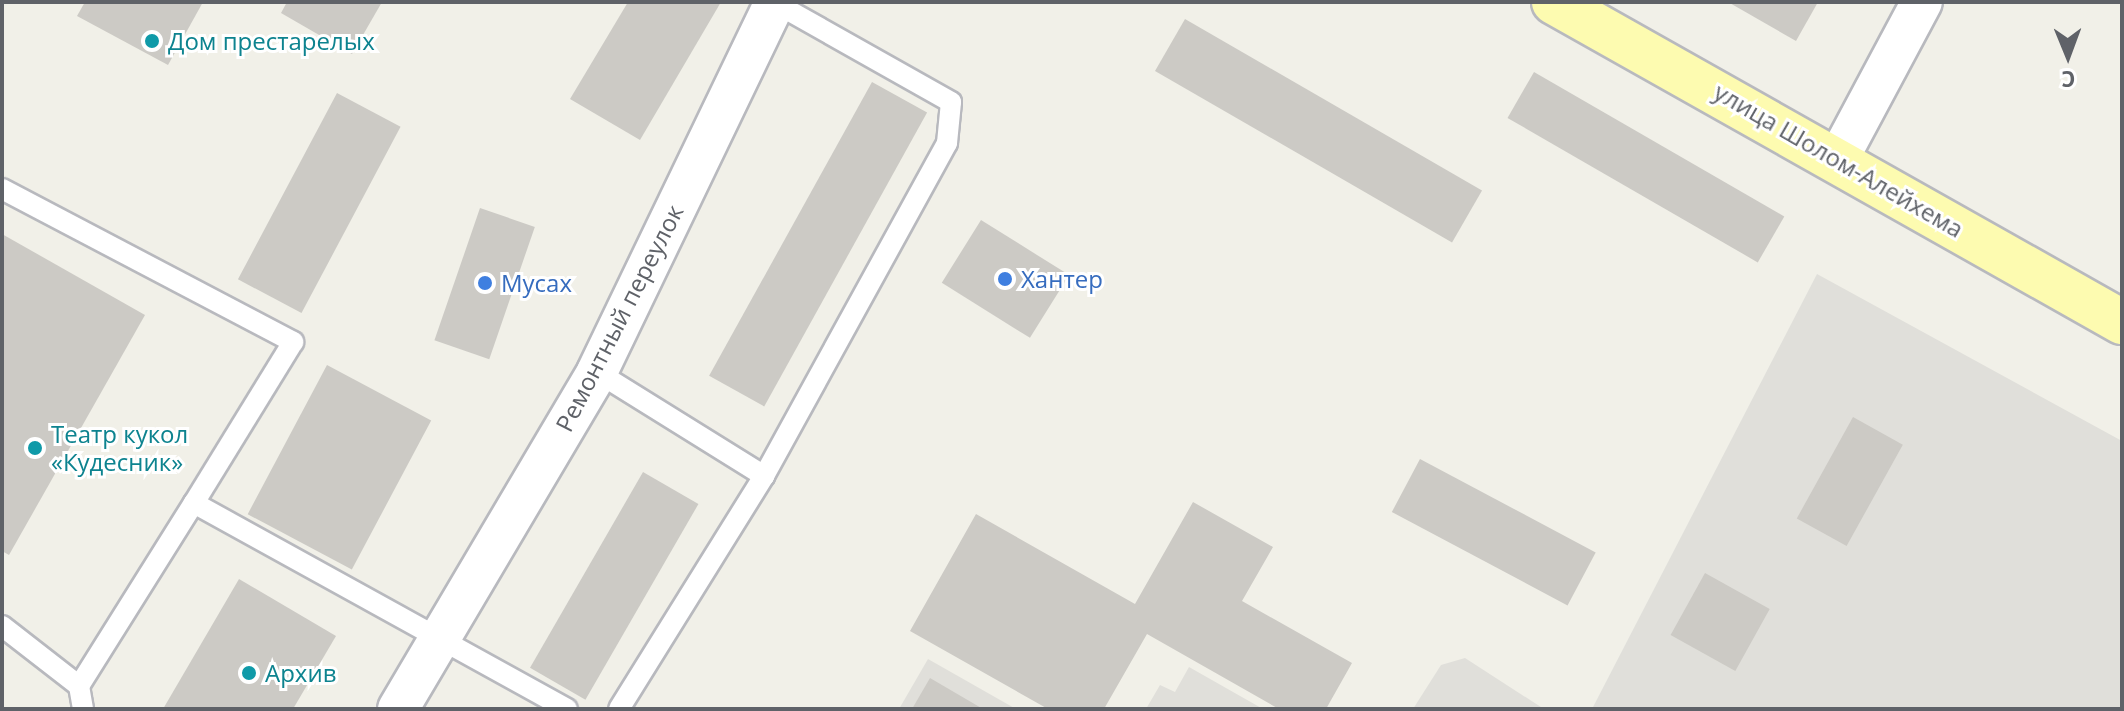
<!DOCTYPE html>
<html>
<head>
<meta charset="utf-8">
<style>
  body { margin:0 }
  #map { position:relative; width:2124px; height:711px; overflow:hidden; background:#f1f0e8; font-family:"Open Sans",sans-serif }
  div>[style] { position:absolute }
  .industrial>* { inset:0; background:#e0dfda }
  .building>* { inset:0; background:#cccac5; transform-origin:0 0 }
  .roads { filter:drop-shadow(2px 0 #b8b9be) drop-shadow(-2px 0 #b8b9be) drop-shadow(0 2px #b8b9be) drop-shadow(0 -2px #b8b9be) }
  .service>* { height:20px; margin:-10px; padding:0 10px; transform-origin:10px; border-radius:10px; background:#fff }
  .minor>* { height:40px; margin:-20px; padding:0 20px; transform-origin:20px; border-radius:20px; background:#fff }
  .primary>* { height:44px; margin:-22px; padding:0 22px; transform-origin:22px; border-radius:22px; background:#fdfbb0 }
  .dots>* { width:22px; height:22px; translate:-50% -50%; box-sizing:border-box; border:4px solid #fff; border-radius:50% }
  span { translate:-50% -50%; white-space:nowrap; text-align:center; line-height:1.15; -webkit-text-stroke:6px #fff; paint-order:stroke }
  .culture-label { font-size:24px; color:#0d838f }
  .left { translate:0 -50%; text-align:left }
  .street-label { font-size:24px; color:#5f6268 }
  .shop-label { font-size:24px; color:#366cbe }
  .frame { position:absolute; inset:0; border:4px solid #5f6268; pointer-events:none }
  .north { position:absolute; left:2028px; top:16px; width:80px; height:80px; -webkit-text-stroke:6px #fff; paint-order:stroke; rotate:179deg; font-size:22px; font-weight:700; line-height:32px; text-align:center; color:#5f6268 }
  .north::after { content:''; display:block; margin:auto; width:28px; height:36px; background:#5f6268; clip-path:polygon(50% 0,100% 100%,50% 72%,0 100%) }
</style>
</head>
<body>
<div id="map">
  <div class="industrial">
    <i style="clip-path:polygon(1817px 274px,2122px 441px,2122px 709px,1592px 709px)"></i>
    <i style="clip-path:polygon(1465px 658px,1544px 709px,1413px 709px,1441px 665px)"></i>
    <i style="clip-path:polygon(928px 659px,1016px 709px,899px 709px)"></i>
    <i style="clip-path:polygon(1189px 667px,1263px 709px,1146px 709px,1160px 685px,1175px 692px)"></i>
  </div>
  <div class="building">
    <i style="clip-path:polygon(85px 2px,203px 2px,168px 65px,77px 16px)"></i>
    <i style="clip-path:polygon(287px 2px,382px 2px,352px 54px,281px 13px)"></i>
    <i style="clip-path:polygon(628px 2px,721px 2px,640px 140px,570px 99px)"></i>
    <i style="clip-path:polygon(1728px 2px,1818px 2px,1796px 41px)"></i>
    <i style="left:1185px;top:19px;width:343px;height:60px;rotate:30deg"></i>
    <i style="left:1534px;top:72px;width:289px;height:53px;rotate:30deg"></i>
    <i style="left:872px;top:82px;width:63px;height:336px;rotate:29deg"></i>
    <i style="left:337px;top:93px;width:72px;height:211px;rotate:28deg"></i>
    <i style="left:480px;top:208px;width:58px;height:140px;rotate:19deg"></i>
    <i style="left:981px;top:220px;width:104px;height:74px;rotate:32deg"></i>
    <i style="clip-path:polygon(2px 234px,145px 315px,9px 555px,2px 551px)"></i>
    <i style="left:327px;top:365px;width:118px;height:169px;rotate:28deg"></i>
    <i style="left:1853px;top:417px;width:57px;height:116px;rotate:29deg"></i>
    <i style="left:1420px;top:459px;width:199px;height:60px;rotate:28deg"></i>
    <i style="left:643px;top:472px;width:64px;height:226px;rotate:30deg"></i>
    <i style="clip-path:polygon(1193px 502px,1273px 547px,1242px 601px,1352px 663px,1326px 709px,1279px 709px,1147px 634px,1104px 709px,1048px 709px,910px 631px,976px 514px,1135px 604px)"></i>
    <i style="left:1705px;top:573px;width:74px;height:71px;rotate:29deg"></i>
    <i style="clip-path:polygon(239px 579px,336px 636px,293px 709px,163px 709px)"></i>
    <i style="clip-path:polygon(930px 678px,983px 709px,912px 709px)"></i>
  </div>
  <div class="roads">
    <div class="service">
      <i style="left:2px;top:189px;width:329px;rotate:27.7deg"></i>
      <i style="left:293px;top:342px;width:189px;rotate:121.6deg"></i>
      <i style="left:194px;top:503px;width:426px;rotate:28.9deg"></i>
      <i style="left:597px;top:372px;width:197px;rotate:31.9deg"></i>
      <i style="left:764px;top:476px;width:274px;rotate:121.9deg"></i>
      <i style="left:764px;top:476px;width:380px;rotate:-61.2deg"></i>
      <i style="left:947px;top:143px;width:41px;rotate:-84.4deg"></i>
      <i style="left:951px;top:102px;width:202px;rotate:-150.6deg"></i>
      <i style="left:2px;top:626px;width:98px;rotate:37.9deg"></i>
      <i style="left:79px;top:686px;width:216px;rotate:-57.9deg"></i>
      <i style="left:79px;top:686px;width:23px;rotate:80deg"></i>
    </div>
    <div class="minor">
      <i style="left:1838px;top:159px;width:178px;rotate:-61.9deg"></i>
      <i style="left:398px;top:709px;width:391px;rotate:-59.4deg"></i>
      <i style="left:597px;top:372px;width:411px;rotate:-64.3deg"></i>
    </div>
    <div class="primary">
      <i style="left:1554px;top:2px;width:652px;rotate:29.4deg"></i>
    </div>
  </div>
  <div class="dots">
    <i style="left:152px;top:41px;background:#0f9aa8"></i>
    <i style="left:1005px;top:279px;background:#3f7fe0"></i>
    <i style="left:485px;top:283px;background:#3f7fe0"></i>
    <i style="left:35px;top:448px;background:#0f9aa8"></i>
    <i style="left:249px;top:673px;background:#0f9aa8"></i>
  </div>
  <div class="culture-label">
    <span class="left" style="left:168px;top:41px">Дом престарелых</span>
    <span class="left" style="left:51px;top:448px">Театр кукол<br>«Кудесник»</span>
    <span class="left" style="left:265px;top:673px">Архив</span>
  </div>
  <div class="street-label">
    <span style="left:1839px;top:160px;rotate:30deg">улица Шолом-Алейхема</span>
    <span style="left:619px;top:318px;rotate:-63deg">Ремонтный переулок</span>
  </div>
  <div class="shop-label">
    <span class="left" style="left:1021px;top:279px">Хантер</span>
    <span class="left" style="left:501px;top:283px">Мусах</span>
  </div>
  <div class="frame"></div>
  <div class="north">С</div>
</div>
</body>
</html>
